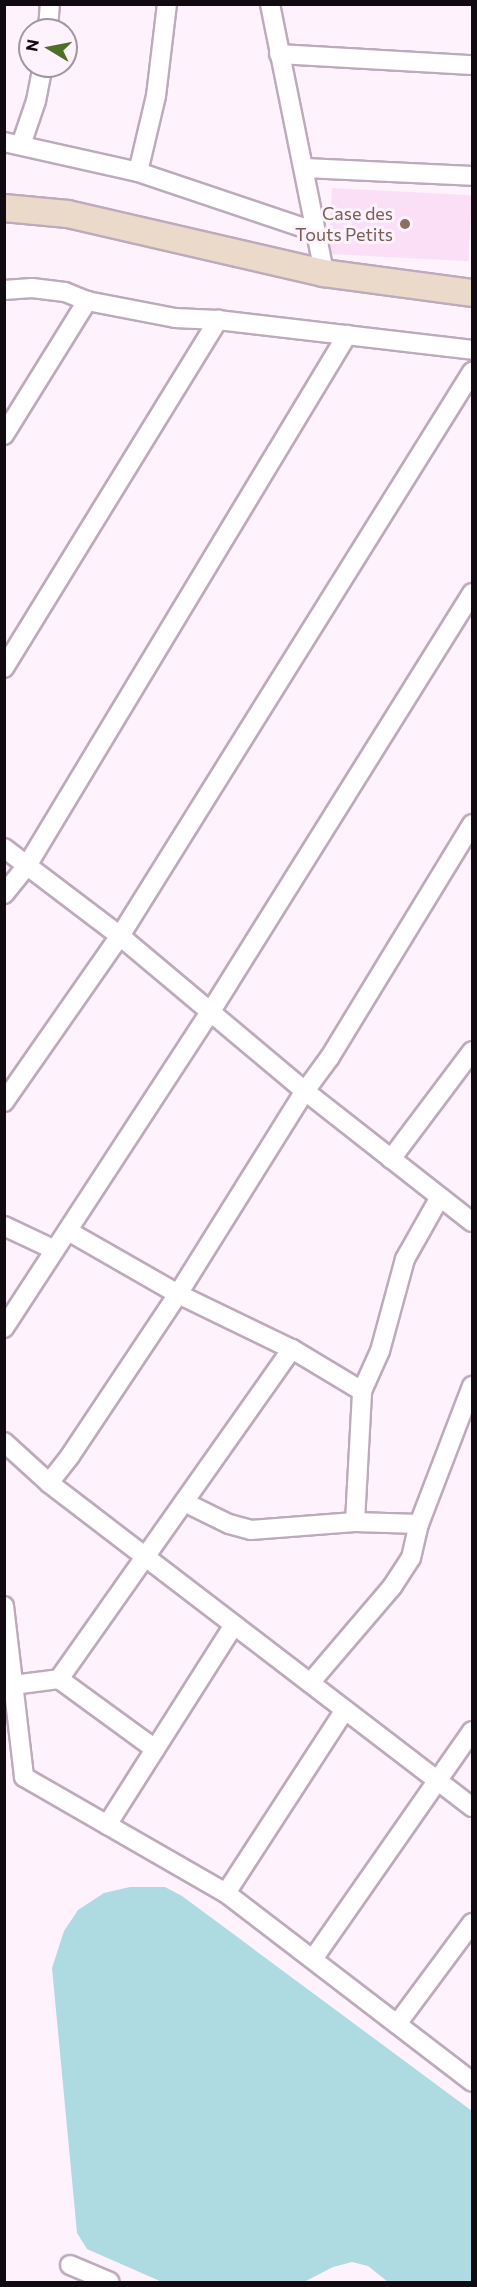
<!DOCTYPE html>
<html>
<head>
<meta charset="utf-8">
<style>
  body { margin:0 }
  #map { position:relative; width:477px; height:2287px; overflow:hidden; background:#fef2fd; font-family:Commissioner,sans-serif }
  div>[style] { position:absolute }
  .built>* { inset:0; background:#fadff7; transform-origin:0 0 }
  .water>* { inset:0; background:#aedae2 }
  .roads { filter:drop-shadow(2px 0 #bdaabb) drop-shadow(-2px 0 #bdaabb) drop-shadow(0 2px #bdaabb) drop-shadow(0 -2px #bdaabb) }
  .street>* { height:18px; margin:-9px; padding:0 9px; transform-origin:9px; border-radius:9px; background:#fff }
  .secondary>* { height:26px; margin:-13px; padding:0 13px; transform-origin:13px; border-radius:13px; background:#ebdac9 }
  .dots>* { width:16px; height:16px; translate:-50% -50%; box-sizing:border-box; border:3px solid #fef2fd; border-radius:50% }
  span { translate:-50% -50%; white-space:nowrap; text-align:center; line-height:1.15; -webkit-text-stroke:6px #fef2fd; paint-order:stroke }
  .education-label { font-size:18px; color:#785e54 }
  .right { translate:-100% -50%; text-align:right }
  .frame { position:absolute; inset:0; border:6px solid #110b11; pointer-events:none }
  .north { position:absolute; left:18px; top:18px; width:60px; height:60px; box-sizing:border-box; background:#fef2fd; border:2px solid #9f969f; border-radius:50%; rotate:280deg; font-size:16px; font-weight:700; line-height:24px; text-align:center; color:#110b11 }
  .north::after { content:''; display:block; margin:auto; width:21px; height:27px; background:#4d6f27; clip-path:polygon(50% 0,100% 100%,50% 72%,0 100%) }
</style>
</head>
<body>
<div id="map">
  <div class="built">
    <i style="left:332px;top:188px;width:140px;height:66px;rotate:3deg"></i>
  </div>
  <div class="water">
    <i style="clip-path:polygon(130px 1887px,165px 1887px,182px 1896px,472px 2111px,472px 2282px,388px 2282px,368px 2266px,352px 2262px,333px 2267px,304px 2282px,162px 2282px,87px 2249px,77px 2233px,52px 1968px,64px 1931px,78px 1910px,104px 1893px)"></i>
  </div>
  <div class="roads">
    <div class="street">
      <i style="left:270px;top:4px;width:274px;rotate:78.6deg"></i>
      <i style="left:48px;top:30px;width:26px;rotate:-86deg"></i>
      <i style="left:279px;top:54px;width:193px;rotate:3.3deg"></i>
      <i style="left:4px;top:142px;width:137px;rotate:12.6deg"></i>
      <i style="left:138px;top:172px;width:188px;rotate:18.6deg"></i>
      <i style="left:21px;top:145px;width:46px;rotate:-71.2deg"></i>
      <i style="left:36px;top:101px;width:36px;rotate:-79deg"></i>
      <i style="left:305px;top:168px;width:167px;rotate:2.7deg"></i>
      <i style="left:138px;top:172px;width:78px;rotate:-76.7deg"></i>
      <i style="left:156px;top:96px;width:93px;rotate:-83.2deg"></i>
      <i style="left:4px;top:290px;width:28px;rotate:-4deg"></i>
      <i style="left:32px;top:288px;width:33px;rotate:7deg"></i>
      <i style="left:65px;top:292px;width:24px;rotate:22deg"></i>
      <i style="left:87px;top:301px;width:90px;rotate:10.9deg"></i>
      <i style="left:175px;top:318px;width:43px;rotate:2.7deg"></i>
      <i style="left:218px;top:320px;width:256px;rotate:6.7deg"></i>
      <i style="left:4px;top:435px;width:158px;rotate:-58.2deg"></i>
      <i style="left:4px;top:668px;width:409px;rotate:-58.4deg"></i>
      <i style="left:4px;top:848px;width:146px;rotate:37.2deg"></i>
      <i style="left:120px;top:936px;width:241px;rotate:40deg"></i>
      <i style="left:305px;top:1091px;width:212px;rotate:38.1deg"></i>
      <i style="left:4px;top:894px;width:38px;rotate:-51deg"></i>
      <i style="left:28px;top:864px;width:618px;rotate:-58.91deg"></i>
      <i style="left:4px;top:1102px;width:203px;rotate:-55.1deg"></i>
      <i style="left:120px;top:936px;width:665px;rotate:-58.03deg"></i>
      <i style="left:391px;top:1159px;width:135px;rotate:-53.1deg"></i>
      <i style="left:4px;top:1226px;width:56px;rotate:25.2deg"></i>
      <i style="left:68px;top:1231px;width:127px;rotate:29.8deg"></i>
      <i style="left:178px;top:1294px;width:127px;rotate:25.8deg"></i>
      <i style="left:292px;top:1349px;width:82px;rotate:31deg"></i>
      <i style="left:4px;top:1328px;width:379px;rotate:-56.9deg"></i>
      <i style="left:211px;top:1011px;width:493px;rotate:-58deg"></i>
      <i style="left:4px;top:1442px;width:61px;rotate:42.3deg"></i>
      <i style="left:49px;top:1483px;width:533px;rotate:37.45deg"></i>
      <i style="left:49px;top:1483px;width:34px;rotate:-52deg"></i>
      <i style="left:70px;top:1456px;width:195px;rotate:-56.3deg"></i>
      <i style="left:178px;top:1294px;width:239px;rotate:-58deg"></i>
      <i style="left:305px;top:1091px;width:42px;rotate:-53.7deg"></i>
      <i style="left:330px;top:1057px;width:273px;rotate:-58.6deg"></i>
      <i style="left:184px;top:1502px;width:50px;rotate:26.1deg"></i>
      <i style="left:229px;top:1524px;width:23px;rotate:15deg"></i>
      <i style="left:251px;top:1530px;width:104px;rotate:-4.4deg"></i>
      <i style="left:355px;top:1522px;width:64px;rotate:1.8deg"></i>
      <i style="left:355px;top:1522px;width:131px;rotate:-86.9deg"></i>
      <i style="left:362px;top:1391px;width:44px;rotate:-65.8deg"></i>
      <i style="left:380px;top:1351px;width:95px;rotate:-74.8deg"></i>
      <i style="left:405px;top:1259px;width:71px;rotate:-60.6deg"></i>
      <i style="left:4px;top:1606px;width:172px;rotate:83.3deg"></i>
      <i style="left:24px;top:1777px;width:233px;rotate:29.9deg"></i>
      <i style="left:226px;top:1893px;width:310px;rotate:37.5deg"></i>
      <i style="left:59px;top:1679px;width:404px;rotate:-54.8deg"></i>
      <i style="left:310px;top:1683px;width:126px;rotate:-49.5deg"></i>
      <i style="left:392px;top:1587px;width:35px;rotate:-57deg"></i>
      <i style="left:411px;top:1558px;width:35px;rotate:-77deg"></i>
      <i style="left:419px;top:1524px;width:148px;rotate:-69deg"></i>
      <i style="left:13px;top:1685px;width:46px;rotate:-7.4deg"></i>
      <i style="left:59px;top:1679px;width:119px;rotate:36.1deg"></i>
      <i style="left:107px;top:1825px;width:237px;rotate:-57.6deg"></i>
      <i style="left:226px;top:1893px;width:218px;rotate:-57deg"></i>
      <i style="left:313px;top:1959px;width:278px;rotate:-55.1deg"></i>
      <i style="left:397px;top:2024px;width:126px;rotate:-53.4deg"></i>
      <i style="left:70px;top:2265px;width:43px;rotate:23deg"></i>
    </div>
    <div class="secondary">
      <i style="left:4px;top:208px;width:64px;rotate:5.4deg"></i>
      <i style="left:68px;top:214px;width:263px;rotate:13deg"></i>
      <i style="left:324px;top:273px;width:149px;rotate:7.7deg"></i>
    </div>
  </div>
  <div class="dots">
    <i style="left:405px;top:224px;background:#8d6e63"></i>
  </div>
  <div class="education-label">
    <span class="right" style="left:393px;top:224px">Case des<br>Touts Petits</span>
  </div>
  <div class="frame"></div>
  <div class="north">N</div>
</div>
</body>
</html>
